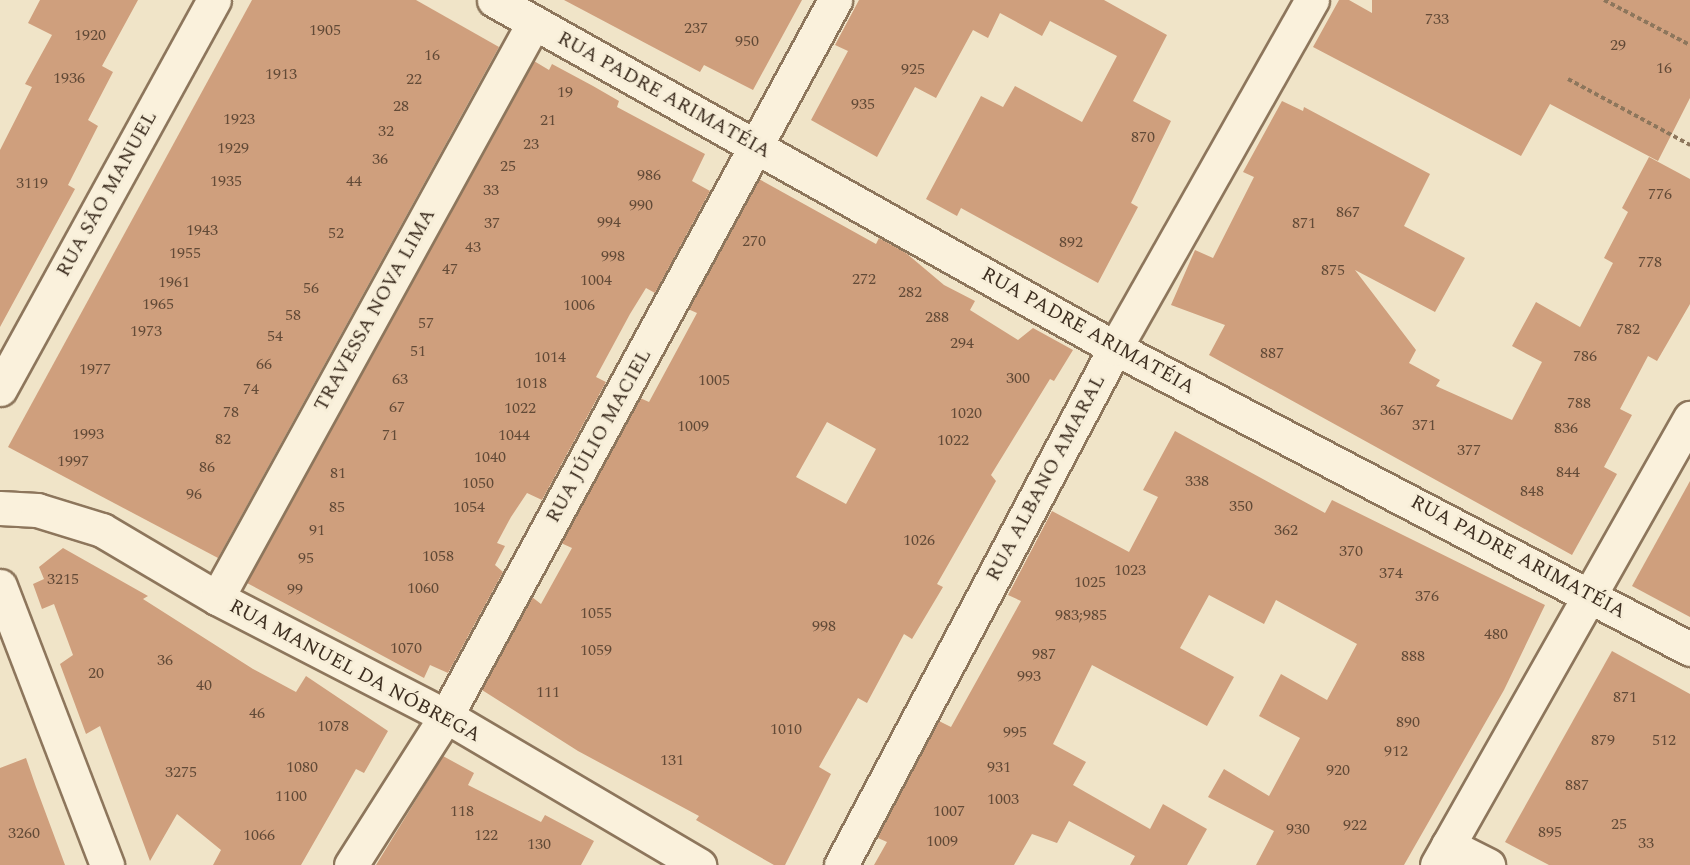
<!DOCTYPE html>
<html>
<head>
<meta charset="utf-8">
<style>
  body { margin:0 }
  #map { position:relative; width:1690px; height:865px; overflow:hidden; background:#f0e4c8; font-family:Spectral,serif }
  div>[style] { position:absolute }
  .building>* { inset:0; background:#cf9f7d }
  .path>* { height:4px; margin-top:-2px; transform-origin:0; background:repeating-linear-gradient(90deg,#8d765c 0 4.5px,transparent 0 7.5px) }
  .roads { filter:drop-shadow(2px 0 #8d765c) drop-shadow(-2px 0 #8d765c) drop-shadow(0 2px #8d765c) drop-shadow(0 -2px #8d765c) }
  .street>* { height:33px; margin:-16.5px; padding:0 16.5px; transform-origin:16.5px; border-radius:16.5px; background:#faf1dc }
  .secondary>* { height:33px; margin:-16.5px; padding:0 16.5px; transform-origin:16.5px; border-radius:16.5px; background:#faf1dc }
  span { translate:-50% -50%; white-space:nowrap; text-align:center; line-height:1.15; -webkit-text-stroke:5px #f7eed8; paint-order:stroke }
  .number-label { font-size:16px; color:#624a37 }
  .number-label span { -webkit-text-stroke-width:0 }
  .street-label { font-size:20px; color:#3d2e20 }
</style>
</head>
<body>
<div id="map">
  <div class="building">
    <i style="clip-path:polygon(40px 0,138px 0,102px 66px,113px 72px,88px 120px,98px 126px,68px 185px,75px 189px,0 327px,0 150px,32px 87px,25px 84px,52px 35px,28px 23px)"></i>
    <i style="clip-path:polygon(252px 0,416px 0,499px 47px,218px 558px,8px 447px)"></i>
    <i style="clip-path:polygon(564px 0,802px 0,753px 90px,704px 65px,700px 72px)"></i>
    <i style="clip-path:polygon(859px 0,1104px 0,1167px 35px,1133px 101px,1171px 121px,1131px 203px,1138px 207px,1098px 283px,961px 208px,957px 216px,926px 199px,981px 96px,1003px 107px,1015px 86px,1082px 122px,1117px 56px,1050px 21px,1042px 36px,1000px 13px,988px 38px,973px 30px,936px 98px,915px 87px,877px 157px,811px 120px,848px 51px,835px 45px)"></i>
    <i style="clip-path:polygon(1339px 0,1349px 0,1372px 13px,1372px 0,1690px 0,1690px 98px,1658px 161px,1550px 104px,1521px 156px,1313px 47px)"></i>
    <i style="clip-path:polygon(534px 61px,549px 70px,552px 64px,593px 86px,619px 101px,617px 107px,705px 154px,692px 181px,710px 191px,655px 293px,646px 288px,630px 314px,596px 377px,606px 382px,542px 500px,527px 493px,511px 517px,497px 543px,505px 546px,495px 565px,503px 572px,448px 673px,430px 665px,424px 678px,247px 583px)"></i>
    <i style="clip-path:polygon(1282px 101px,1303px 111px,1304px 107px,1430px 174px,1404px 226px,1465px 258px,1435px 312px,1355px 270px,1416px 350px,1409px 363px,1440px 380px,1436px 386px,1512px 420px,1542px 362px,1512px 346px,1536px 302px,1580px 327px,1613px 263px,1604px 258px,1628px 212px,1622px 208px,1649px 157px,1690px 179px,1690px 304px,1657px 361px,1648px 356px,1620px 409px,1632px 415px,1604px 467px,1617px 474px,1572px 555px,1209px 355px,1225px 325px,1171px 305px,1195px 250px,1213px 258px,1254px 177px,1243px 172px)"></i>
    <i style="clip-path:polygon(evenodd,759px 179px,876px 244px,879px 238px,906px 253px,944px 285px,975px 301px,970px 310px,1018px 340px,1033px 328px,1073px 350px,1054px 381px,1050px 379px,991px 475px,996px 481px,937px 584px,943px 587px,912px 639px,904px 634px,867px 703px,858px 698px,819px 767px,831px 774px,785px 865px,774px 865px,753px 853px,696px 820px,699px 816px,578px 751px,482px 690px,532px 597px,541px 604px,572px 548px,561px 543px,640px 398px,649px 402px,697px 313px,688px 309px,759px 179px,827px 422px,876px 449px,846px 504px,796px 477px,827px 422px)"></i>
    <i style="clip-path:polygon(1175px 431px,1325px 513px,1332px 500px,1545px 605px,1504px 690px,1404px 865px,1256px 865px,1274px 831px,1208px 797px,1224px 769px,1269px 796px,1300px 738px,1259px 716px,1281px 674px,1327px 700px,1357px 644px,1276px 600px,1264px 624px,1209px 595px,1180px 648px,1234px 677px,1207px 726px,1092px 665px,1053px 744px,1086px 762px,1073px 785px,1150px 829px,1163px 804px,1207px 829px,1187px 865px,1130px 865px,1135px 856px,1069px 821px,1057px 843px,1032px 834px,1014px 865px,874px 865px,887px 842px,878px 838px,885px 822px,939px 721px,951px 727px,1021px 601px,1008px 595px,1052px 511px,1129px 552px,1158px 497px,1143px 490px)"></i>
    <i style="clip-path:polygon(1690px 481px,1690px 617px,1632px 586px)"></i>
    <i style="clip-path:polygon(63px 548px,148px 596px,143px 599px,253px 669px,296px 692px,306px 676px,388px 731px,364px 773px,356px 769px,301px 865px,213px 865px,221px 850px,177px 814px,150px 861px,100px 726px,86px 734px,60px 664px,73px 655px,54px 604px,42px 609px,33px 584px,44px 579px,39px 567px)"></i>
    <i style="clip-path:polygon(1612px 651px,1690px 694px,1690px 865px,1549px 865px,1505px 842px)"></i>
    <i style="clip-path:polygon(443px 756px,474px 773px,468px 785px,541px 822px,545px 815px,594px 841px,581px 865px,376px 865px)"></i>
    <i style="clip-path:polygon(26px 758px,36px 787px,65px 865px,0 865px,0 768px)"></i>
  </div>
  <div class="path">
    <i style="left:1604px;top:0;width:97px;rotate:27.6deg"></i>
    <i style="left:1568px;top:79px;width:139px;rotate:28.4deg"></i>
  </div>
  <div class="roads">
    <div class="street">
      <i style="left:494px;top:0;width:712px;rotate:29.27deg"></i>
      <i style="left:1115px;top:348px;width:649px;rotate:27.63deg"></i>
      <i style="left:0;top:389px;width:444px;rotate:-61.2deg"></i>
      <i style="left:0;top:508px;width:37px;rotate:3deg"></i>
      <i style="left:37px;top:510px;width:68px;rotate:17.1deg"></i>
      <i style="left:102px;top:530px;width:134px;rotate:30.6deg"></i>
      <i style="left:217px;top:598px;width:258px;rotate:27.3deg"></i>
      <i style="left:446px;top:716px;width:294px;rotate:30.5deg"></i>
      <i style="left:217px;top:598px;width:657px;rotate:-61.17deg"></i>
      <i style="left:1448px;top:845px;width:45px;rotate:26.6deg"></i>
      <i style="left:351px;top:865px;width:177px;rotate:-57.5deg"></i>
      <i style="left:446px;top:716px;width:815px;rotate:-61.48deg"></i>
      <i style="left:841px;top:865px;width:585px;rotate:-62.08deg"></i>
      <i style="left:1115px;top:348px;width:400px;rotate:-60.5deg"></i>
      <i style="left:1437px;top:865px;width:514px;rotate:-60.49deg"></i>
    </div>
    <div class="secondary">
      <i style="left:0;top:586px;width:299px;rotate:69deg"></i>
    </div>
  </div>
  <div class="number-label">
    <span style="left:1437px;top:19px">733</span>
    <span style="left:696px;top:28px">237</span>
    <span style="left:325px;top:30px">1905</span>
    <span style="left:90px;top:35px">1920</span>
    <span style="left:747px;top:41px">950</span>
    <span style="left:1618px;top:45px">29</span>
    <span style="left:432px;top:55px">16</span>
    <span style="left:1664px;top:68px">16</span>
    <span style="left:913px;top:69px">925</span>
    <span style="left:281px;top:74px">1913</span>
    <span style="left:69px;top:78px">1936</span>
    <span style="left:414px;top:79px">22</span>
    <span style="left:565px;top:92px">19</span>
    <span style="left:863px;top:104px">935</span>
    <span style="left:401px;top:106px">28</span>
    <span style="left:239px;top:119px">1923</span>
    <span style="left:548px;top:120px">21</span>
    <span style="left:386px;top:131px">32</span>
    <span style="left:1143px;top:137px">870</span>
    <span style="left:531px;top:144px">23</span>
    <span style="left:233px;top:148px">1929</span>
    <span style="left:380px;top:159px">36</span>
    <span style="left:508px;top:166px">25</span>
    <span style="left:649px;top:175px">986</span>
    <span style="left:226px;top:181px">1935</span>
    <span style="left:354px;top:181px">44</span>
    <span style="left:32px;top:183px">3119</span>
    <span style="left:491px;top:190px">33</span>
    <span style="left:1660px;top:194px">776</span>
    <span style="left:641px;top:205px">990</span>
    <span style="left:1348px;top:212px">867</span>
    <span style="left:609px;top:222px">994</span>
    <span style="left:492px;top:223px">37</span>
    <span style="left:1304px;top:223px">871</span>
    <span style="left:202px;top:230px">1943</span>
    <span style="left:336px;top:233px">52</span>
    <span style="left:754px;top:241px">270</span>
    <span style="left:1071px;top:242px">892</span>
    <span style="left:473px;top:247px">43</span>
    <span style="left:185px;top:253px">1955</span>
    <span style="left:613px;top:256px">998</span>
    <span style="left:1650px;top:262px">778</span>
    <span style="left:450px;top:269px">47</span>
    <span style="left:1333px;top:270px">875</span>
    <span style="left:864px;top:279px">272</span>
    <span style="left:596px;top:280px">1004</span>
    <span style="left:174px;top:282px">1961</span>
    <span style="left:311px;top:288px">56</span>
    <span style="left:910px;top:292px">282</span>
    <span style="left:158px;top:304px">1965</span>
    <span style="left:579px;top:305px">1006</span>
    <span style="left:293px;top:315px">58</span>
    <span style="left:937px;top:317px">288</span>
    <span style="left:426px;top:323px">57</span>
    <span style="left:1628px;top:329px">782</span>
    <span style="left:146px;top:331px">1973</span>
    <span style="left:275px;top:336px">54</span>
    <span style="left:962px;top:343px">294</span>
    <span style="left:418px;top:351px">51</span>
    <span style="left:1272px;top:353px">887</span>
    <span style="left:1585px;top:356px">786</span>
    <span style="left:550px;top:357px">1014</span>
    <span style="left:264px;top:364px">66</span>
    <span style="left:95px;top:369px">1977</span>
    <span style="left:1018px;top:378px">300</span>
    <span style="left:400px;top:379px">63</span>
    <span style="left:714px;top:380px">1005</span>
    <span style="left:531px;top:383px">1018</span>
    <span style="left:251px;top:389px">74</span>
    <span style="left:1579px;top:403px">788</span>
    <span style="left:397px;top:407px">67</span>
    <span style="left:520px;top:408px">1022</span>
    <span style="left:1392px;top:410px">367</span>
    <span style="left:231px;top:412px">78</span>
    <span style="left:966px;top:413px">1020</span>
    <span style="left:1424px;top:425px">371</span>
    <span style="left:693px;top:426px">1009</span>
    <span style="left:1566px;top:428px">836</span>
    <span style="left:88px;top:434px">1993</span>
    <span style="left:390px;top:435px">71</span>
    <span style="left:514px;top:435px">1044</span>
    <span style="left:223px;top:439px">82</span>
    <span style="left:953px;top:440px">1022</span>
    <span style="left:1469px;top:450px">377</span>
    <span style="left:490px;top:457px">1040</span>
    <span style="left:73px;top:461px">1997</span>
    <span style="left:207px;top:467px">86</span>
    <span style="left:1568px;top:472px">844</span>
    <span style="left:338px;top:473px">81</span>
    <span style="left:1197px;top:481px">338</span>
    <span style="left:478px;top:483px">1050</span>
    <span style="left:1532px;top:491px">848</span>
    <span style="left:194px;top:494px">96</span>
    <span style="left:1241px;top:506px">350</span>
    <span style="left:337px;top:507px">85</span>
    <span style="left:469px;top:507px">1054</span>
    <span style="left:317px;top:530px">91</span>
    <span style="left:1286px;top:530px">362</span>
    <span style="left:919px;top:540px">1026</span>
    <span style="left:1351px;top:551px">370</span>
    <span style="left:438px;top:556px">1058</span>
    <span style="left:306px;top:558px">95</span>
    <span style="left:1130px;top:570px">1023</span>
    <span style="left:1391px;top:573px">374</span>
    <span style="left:63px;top:579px">3215</span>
    <span style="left:1090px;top:582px">1025</span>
    <span style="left:423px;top:588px">1060</span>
    <span style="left:295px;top:589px">99</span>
    <span style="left:1427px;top:596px">376</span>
    <span style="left:596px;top:613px">1055</span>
    <span style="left:1081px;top:615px">983;985</span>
    <span style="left:824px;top:626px">998</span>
    <span style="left:1496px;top:634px">480</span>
    <span style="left:406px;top:648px">1070</span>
    <span style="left:596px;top:650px">1059</span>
    <span style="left:1044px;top:654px">987</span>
    <span style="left:1413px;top:656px">888</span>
    <span style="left:165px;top:660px">36</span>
    <span style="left:96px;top:673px">20</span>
    <span style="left:1029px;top:676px">993</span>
    <span style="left:204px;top:685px">40</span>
    <span style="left:548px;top:692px">111</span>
    <span style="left:1625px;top:697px">871</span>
    <span style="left:257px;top:713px">46</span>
    <span style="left:1408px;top:722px">890</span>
    <span style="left:333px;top:726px">1078</span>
    <span style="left:786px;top:729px">1010</span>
    <span style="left:1015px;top:732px">995</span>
    <span style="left:1603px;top:740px">879</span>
    <span style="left:1664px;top:740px">512</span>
    <span style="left:1396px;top:751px">912</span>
    <span style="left:672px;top:760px">131</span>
    <span style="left:302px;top:767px">1080</span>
    <span style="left:999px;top:767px">931</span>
    <span style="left:1338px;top:770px">920</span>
    <span style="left:181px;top:772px">3275</span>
    <span style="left:1577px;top:785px">887</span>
    <span style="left:291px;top:796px">1100</span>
    <span style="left:1003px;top:799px">1003</span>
    <span style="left:462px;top:811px">118</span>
    <span style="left:949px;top:811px">1007</span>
    <span style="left:1619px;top:824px">25</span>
    <span style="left:1355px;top:825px">922</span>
    <span style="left:1298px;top:829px">930</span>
    <span style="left:1550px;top:832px">895</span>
    <span style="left:24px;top:833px">3260</span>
    <span style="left:259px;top:835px">1066</span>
    <span style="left:486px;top:835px">122</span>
    <span style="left:942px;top:841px">1009</span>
    <span style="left:1646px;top:843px">33</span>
    <span style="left:539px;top:844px">130</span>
  </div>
  <div class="street-label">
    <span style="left:664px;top:95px;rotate:29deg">RUA PADRE ARIMATÉIA</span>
    <span style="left:107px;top:194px;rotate:-61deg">RUA SÃO MANUEL</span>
    <span style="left:375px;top:310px;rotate:-61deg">TRAVESSA NOVA LIMA</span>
    <span style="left:1088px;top:331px;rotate:29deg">RUA PADRE ARIMATÉIA</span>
    <span style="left:599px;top:436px;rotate:-61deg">RUA JÚLIO MACIEL</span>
    <span style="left:1046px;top:478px;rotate:-62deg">RUA ALBANO AMARAL</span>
    <span style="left:1518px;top:557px;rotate:28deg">RUA PADRE ARIMATÉIA</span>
    <span style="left:355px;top:671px;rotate:28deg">RUA MANUEL DA NÓBREGA</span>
  </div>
</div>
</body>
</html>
